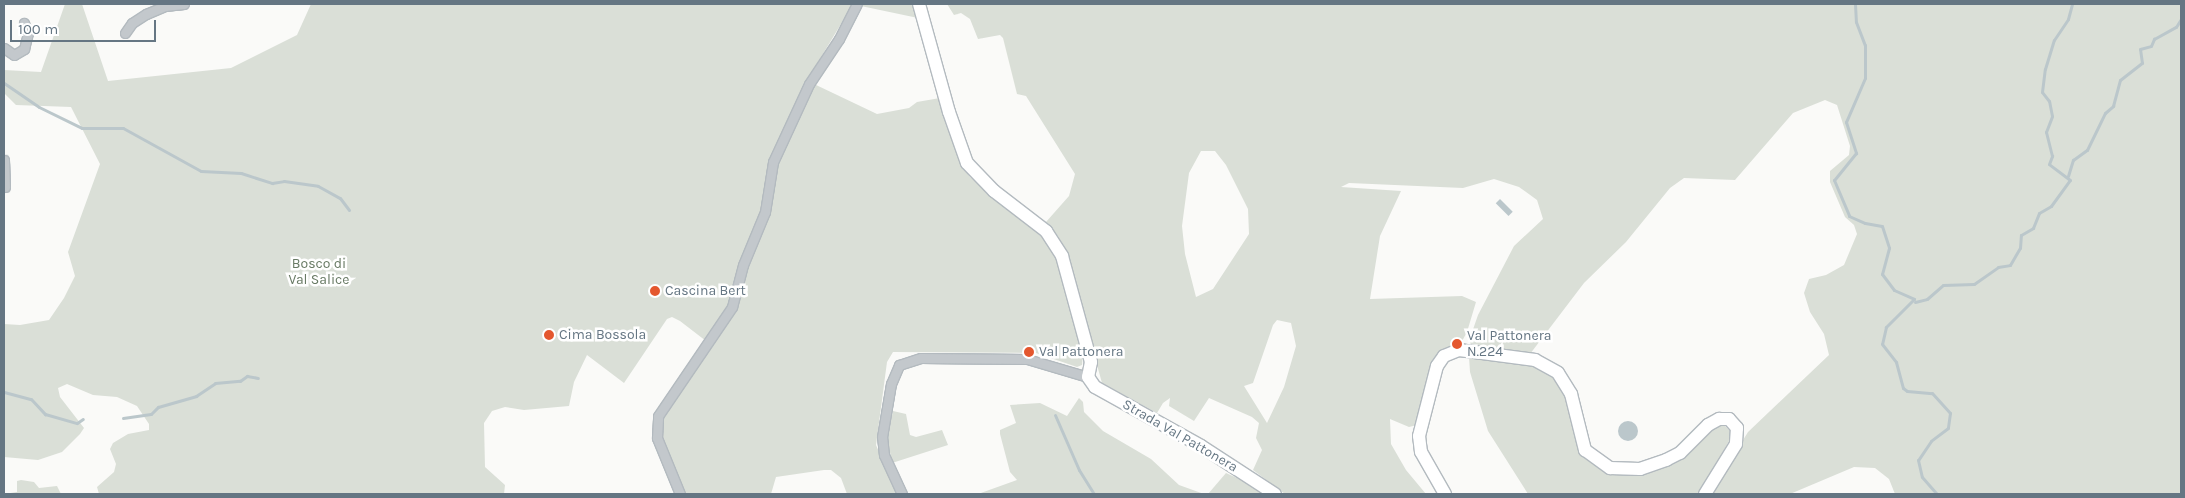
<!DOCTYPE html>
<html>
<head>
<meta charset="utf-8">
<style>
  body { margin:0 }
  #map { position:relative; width:2185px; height:498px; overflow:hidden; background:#fafaf8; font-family:Karla,sans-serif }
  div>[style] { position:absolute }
  .green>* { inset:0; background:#dadfd7 }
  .water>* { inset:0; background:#bbc7cb; transform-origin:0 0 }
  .round { border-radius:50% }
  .stream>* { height:3px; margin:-1.5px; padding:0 1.5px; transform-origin:1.5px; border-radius:1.5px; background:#bbc7cb }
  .roads { filter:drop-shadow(1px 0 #b3babf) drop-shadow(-1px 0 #b3babf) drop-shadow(0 1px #b3babf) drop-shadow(0 -1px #b3babf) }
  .street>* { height:9px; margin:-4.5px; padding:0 4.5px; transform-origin:4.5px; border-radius:4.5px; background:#c3c8cc }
  .secondary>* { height:12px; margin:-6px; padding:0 6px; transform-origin:6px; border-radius:6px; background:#fff }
  .dots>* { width:14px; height:14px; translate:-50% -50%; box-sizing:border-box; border:2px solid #fff; border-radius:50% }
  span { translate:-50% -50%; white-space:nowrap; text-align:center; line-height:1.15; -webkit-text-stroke:5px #fff; paint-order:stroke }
  .park-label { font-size:14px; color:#687a64 }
  .poi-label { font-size:14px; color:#657683 }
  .left { translate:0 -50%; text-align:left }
  .street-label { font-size:14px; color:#657683 }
  .frame { position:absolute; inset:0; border:5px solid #657683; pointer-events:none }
  .scale { position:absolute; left:10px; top:20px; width:146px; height:22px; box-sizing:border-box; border:2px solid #657683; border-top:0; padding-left:6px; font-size:15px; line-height:18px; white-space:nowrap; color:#657683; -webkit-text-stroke:4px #fff; paint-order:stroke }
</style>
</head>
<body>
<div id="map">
  <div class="green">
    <i style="clip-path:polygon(65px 4px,82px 4px,108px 81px,231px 68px,297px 35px,311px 4px,853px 4px,815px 67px,792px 113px,729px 309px,706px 341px,680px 321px,672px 317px,667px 319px,624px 383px,587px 355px,574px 382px,569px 406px,524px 410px,505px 407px,492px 411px,484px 423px,485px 467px,505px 485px,504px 494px,99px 494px,97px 487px,114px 472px,116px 464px,110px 449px,113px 443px,128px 434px,149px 430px,149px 424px,137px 406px,117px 397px,93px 395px,67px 384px,58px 388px,60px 397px,84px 428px,80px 434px,62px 452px,38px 460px,4px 457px,4px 324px,20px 325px,49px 320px,64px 298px,75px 276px,68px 252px,100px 164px,71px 107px,16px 105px,4px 93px,4px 70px,41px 72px)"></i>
    <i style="clip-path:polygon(862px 4px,914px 4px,918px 18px,861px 6px)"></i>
    <i style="clip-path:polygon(evenodd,947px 4px,2181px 4px,2181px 494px,1895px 494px,1889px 479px,1875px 468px,1854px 467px,1790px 494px,1710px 494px,1748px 432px,1829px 355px,1824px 334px,1810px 312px,1804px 293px,1809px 279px,1826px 275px,1844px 265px,1857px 234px,1854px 225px,1845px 217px,1830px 182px,1830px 171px,1849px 155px,1850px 146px,1837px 105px,1825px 100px,1793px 113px,1735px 180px,1684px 178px,1670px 188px,1626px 242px,1584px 283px,1530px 354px,1472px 346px,1469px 341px,1478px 315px,1514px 246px,1543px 219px,1537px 200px,1519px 187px,1494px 179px,1463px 188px,1349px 183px,1341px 187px,1401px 191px,1380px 236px,1370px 299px,1462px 296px,1476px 302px,1467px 332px,1461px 343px,1450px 347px,1417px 425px,1409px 427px,1390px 419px,1391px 444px,1406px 470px,1426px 494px,1285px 494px,1253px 470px,1262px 450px,1256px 438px,1259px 423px,1252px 417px,1209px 398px,1194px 421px,1169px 406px,1170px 398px,1163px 403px,1157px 413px,1102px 383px,1067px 257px,1058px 236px,1046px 222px,1069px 196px,1075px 174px,1026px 96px,1017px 94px,1003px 38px,1000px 35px,978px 39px,970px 19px,961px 13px,954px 15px,947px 4px,1201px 151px,1215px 151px,1226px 165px,1248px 209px,1249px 234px,1213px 289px,1196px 297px,1185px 254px,1182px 226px,1189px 173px,1201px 151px,947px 4px,1277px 320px,1291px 323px,1296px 346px,1284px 387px,1267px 423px,1244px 386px,1253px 383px,1273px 325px,1277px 320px)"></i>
    <i style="clip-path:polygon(814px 84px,877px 114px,909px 108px,917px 102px,940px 98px,959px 161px,970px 177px,1038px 228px,1057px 257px,1083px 353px,1082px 365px,1077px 367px,1036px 353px,893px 352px,887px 362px,876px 445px,897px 494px,847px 494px,841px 478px,831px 470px,824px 470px,776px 477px,771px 494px,683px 494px,662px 446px,659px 422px,738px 301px,746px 267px,768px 210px,776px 164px)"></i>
    <i style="clip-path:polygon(1469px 357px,1535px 364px,1558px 380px,1566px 394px,1579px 445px,1612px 473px,1650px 473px,1689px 452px,1716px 427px,1724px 425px,1731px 432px,1729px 441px,1699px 494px,1528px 494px,1488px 431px,1470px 372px)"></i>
    <i style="clip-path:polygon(1079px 398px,1083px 402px,1084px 412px,1103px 431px,1151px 459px,1179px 485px,1204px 494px,978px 494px,1017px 480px,1010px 472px,1000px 434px,1000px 430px,1016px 423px,1010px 405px,1040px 403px,1067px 416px)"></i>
    <i style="clip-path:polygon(893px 411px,906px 414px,910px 435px,916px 437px,942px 430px,948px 445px,892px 463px,887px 436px)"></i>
    <i style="clip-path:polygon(1226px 473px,1248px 483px,1264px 494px,1208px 494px)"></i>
    <i style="clip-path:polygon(21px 480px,34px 482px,39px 488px,57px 486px,61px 494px,4px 494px,17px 492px,17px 481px)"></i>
  </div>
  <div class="water">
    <i style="left:1500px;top:199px;width:18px;height:6px;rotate:45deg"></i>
    <i class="round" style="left:1618px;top:421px;width:20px;height:20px"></i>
  </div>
  <div class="stream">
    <i style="left:1855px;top:4px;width:18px;rotate:87deg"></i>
    <i style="left:1856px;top:22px;width:25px;rotate:69deg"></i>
    <i style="left:1865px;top:45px;width:33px;rotate:90deg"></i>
    <i style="left:1865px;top:78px;width:48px;rotate:113.4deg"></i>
    <i style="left:1846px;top:122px;width:33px;rotate:72deg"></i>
    <i style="left:1856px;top:153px;width:35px;rotate:129deg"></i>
    <i style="left:1834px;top:180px;width:39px;rotate:67deg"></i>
    <i style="left:1849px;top:216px;width:17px;rotate:24deg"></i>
    <i style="left:1865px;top:223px;width:17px;rotate:10deg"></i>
    <i style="left:1882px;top:226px;width:23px;rotate:72deg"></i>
    <i style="left:1889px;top:248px;width:27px;rotate:105deg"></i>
    <i style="left:1882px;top:274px;width:20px;rotate:53deg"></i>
    <i style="left:1894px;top:290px;width:22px;rotate:24deg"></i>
    <i style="left:1914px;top:299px;width:40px;rotate:135deg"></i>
    <i style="left:1886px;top:327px;width:17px;rotate:103deg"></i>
    <i style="left:1882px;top:344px;width:23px;rotate:52deg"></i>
    <i style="left:1896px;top:362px;width:27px;rotate:75deg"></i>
    <i style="left:1903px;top:388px;width:5px;rotate:37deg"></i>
    <i style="left:1907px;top:391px;width:25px;rotate:5deg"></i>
    <i style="left:1932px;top:393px;width:27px;rotate:48deg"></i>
    <i style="left:1950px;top:413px;width:15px;rotate:98deg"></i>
    <i style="left:1948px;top:428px;width:21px;rotate:143deg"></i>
    <i style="left:1931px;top:441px;width:23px;rotate:124deg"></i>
    <i style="left:1918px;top:460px;width:17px;rotate:77deg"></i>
    <i style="left:1922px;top:477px;width:23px;rotate:49deg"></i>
    <i style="left:4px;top:83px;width:42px;rotate:34.4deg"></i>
    <i style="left:39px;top:107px;width:48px;rotate:26deg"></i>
    <i style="left:82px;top:128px;width:41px"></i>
    <i style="left:123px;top:128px;width:89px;rotate:28.9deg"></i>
    <i style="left:201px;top:171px;width:40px;rotate:2.9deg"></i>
    <i style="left:241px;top:173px;width:33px;rotate:18deg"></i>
    <i style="left:272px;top:183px;width:12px;rotate:-9deg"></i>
    <i style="left:284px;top:181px;width:34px;rotate:8deg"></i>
    <i style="left:318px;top:186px;width:25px;rotate:29deg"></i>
    <i style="left:340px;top:198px;width:15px;rotate:53deg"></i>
    <i style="left:2068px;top:176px;width:17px;rotate:-73deg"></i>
    <i style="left:2073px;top:160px;width:17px;rotate:-36deg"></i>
    <i style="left:2087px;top:150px;width:41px;rotate:-64.1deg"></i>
    <i style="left:2105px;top:113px;width:11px;rotate:-41deg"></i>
    <i style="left:2113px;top:106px;width:27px;rotate:-75deg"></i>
    <i style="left:2120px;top:80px;width:28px;rotate:-38deg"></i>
    <i style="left:2142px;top:63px;width:14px;rotate:-98deg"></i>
    <i style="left:2140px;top:49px;width:11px;rotate:-15deg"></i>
    <i style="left:2151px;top:46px;width:8px;rotate:-67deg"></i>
    <i style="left:2154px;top:39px;width:25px;rotate:-29deg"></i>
    <i style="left:2176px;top:27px;width:9px;rotate:-58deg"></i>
    <i style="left:1915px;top:302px;width:12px;rotate:-14deg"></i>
    <i style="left:1927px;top:299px;width:21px;rotate:-41deg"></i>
    <i style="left:1943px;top:285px;width:31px;rotate:-2deg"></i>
    <i style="left:1974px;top:284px;width:29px;rotate:-35deg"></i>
    <i style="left:1998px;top:267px;width:12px;rotate:-9deg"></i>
    <i style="left:2010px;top:265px;width:20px;rotate:-60deg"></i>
    <i style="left:2020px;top:248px;width:13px;rotate:-86deg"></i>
    <i style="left:2021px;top:235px;width:14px;rotate:-30deg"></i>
    <i style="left:2033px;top:228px;width:16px;rotate:-68deg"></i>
    <i style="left:2039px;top:213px;width:14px;rotate:-30deg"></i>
    <i style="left:2051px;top:206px;width:32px;rotate:-54deg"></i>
    <i style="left:2070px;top:180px;width:26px;rotate:-143deg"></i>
    <i style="left:2049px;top:164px;width:9px;rotate:-69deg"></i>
    <i style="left:2052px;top:156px;width:25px;rotate:-104deg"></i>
    <i style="left:2046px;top:132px;width:17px;rotate:-69deg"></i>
    <i style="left:2052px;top:116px;width:15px;rotate:-101deg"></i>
    <i style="left:2049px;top:101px;width:11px;rotate:-128deg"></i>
    <i style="left:2042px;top:92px;width:23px;rotate:-83deg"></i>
    <i style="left:2045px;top:69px;width:30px;rotate:-73deg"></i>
    <i style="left:2054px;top:40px;width:25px;rotate:-56deg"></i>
    <i style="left:2068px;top:19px;width:16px;rotate:-75deg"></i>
    <i style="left:4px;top:392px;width:28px;rotate:15deg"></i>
    <i style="left:31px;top:399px;width:21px;rotate:47deg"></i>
    <i style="left:45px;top:414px;width:33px;rotate:16deg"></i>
    <i style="left:77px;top:423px;width:7px;rotate:-34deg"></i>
    <i style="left:1055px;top:415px;width:60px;rotate:66.4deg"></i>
    <i style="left:1079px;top:470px;width:28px;rotate:58deg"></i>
    <i style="left:123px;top:418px;width:28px;rotate:-8deg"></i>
    <i style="left:151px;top:414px;width:10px;rotate:-45deg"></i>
    <i style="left:158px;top:407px;width:40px;rotate:-16deg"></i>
    <i style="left:196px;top:396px;width:23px;rotate:-34deg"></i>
    <i style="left:215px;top:383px;width:25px;rotate:-5deg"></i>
    <i style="left:240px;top:381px;width:9px;rotate:-36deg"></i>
    <i style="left:247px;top:376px;width:11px;rotate:10deg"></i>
  </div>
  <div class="roads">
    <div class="street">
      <i style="left:125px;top:33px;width:12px;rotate:-55deg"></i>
      <i style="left:132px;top:23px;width:17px;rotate:-33deg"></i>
      <i style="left:146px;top:14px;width:21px;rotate:-23deg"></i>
      <i style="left:165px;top:6px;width:19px;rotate:-6deg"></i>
      <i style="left:4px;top:48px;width:12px;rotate:35deg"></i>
      <i style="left:14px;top:55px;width:12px;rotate:-31deg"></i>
      <i style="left:24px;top:49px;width:16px;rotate:-76deg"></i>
      <i style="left:28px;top:33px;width:11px;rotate:-112deg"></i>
      <i style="left:4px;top:160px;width:27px;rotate:88deg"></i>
      <i style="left:680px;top:494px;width:61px;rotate:-112.3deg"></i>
      <i style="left:657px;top:438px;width:22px;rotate:-87deg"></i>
      <i style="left:658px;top:416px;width:132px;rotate:-55.8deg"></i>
      <i style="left:732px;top:307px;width:43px;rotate:-75.3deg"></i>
      <i style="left:743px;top:265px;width:57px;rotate:-67.5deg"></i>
      <i style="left:765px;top:212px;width:51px;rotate:-80.9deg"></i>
      <i style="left:773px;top:162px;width:86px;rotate:-65.2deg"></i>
      <i style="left:809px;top:84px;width:54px;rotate:-56.3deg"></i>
      <i style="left:839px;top:39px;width:39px;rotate:-63deg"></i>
      <i style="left:902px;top:494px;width:43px;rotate:-114.8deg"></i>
      <i style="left:884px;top:455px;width:18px;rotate:-96deg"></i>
      <i style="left:882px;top:437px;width:54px;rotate:-80.4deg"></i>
      <i style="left:891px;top:384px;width:21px;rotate:-67deg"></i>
      <i style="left:899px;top:365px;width:23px;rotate:-18deg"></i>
      <i style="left:921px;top:358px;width:106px;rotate:0.5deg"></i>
      <i style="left:1027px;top:359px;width:64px;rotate:16.4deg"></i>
    </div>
    <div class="secondary">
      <i style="left:919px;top:4px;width:112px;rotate:74.5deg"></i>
      <i style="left:949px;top:112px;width:54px;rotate:70.6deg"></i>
      <i style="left:967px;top:163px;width:39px;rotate:46deg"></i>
      <i style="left:994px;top:191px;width:66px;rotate:37.6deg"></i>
      <i style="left:1046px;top:231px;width:30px;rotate:57deg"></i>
      <i style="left:1062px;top:256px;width:110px;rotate:74.7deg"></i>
      <i style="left:1091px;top:362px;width:15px;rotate:101deg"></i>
      <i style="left:1088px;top:377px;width:12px;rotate:55deg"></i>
      <i style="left:1095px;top:387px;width:121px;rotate:29.1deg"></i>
      <i style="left:1201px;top:446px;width:88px;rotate:33deg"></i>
      <i style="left:1445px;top:494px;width:48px;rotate:-119.7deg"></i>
      <i style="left:1421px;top:452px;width:16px;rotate:-97deg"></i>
      <i style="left:1419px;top:436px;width:72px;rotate:-75.6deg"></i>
      <i style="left:1437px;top:366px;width:12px;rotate:-55deg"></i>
      <i style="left:1444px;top:356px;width:16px;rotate:-22deg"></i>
      <i style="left:1459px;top:350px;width:77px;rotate:7.5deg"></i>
      <i style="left:1535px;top:360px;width:26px;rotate:29deg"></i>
      <i style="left:1558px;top:373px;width:25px;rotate:58deg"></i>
      <i style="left:1571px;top:394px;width:58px;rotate:76deg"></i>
      <i style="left:1585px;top:450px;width:31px;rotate:36deg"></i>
      <i style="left:1610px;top:468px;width:30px;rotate:2deg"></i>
      <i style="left:1640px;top:469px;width:28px;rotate:-19deg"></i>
      <i style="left:1666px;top:460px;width:16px;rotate:-27deg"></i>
      <i style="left:1680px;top:453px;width:40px;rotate:-45deg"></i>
      <i style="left:1708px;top:425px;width:13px;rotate:-29deg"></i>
      <i style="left:1719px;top:419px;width:10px"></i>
      <i style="left:1729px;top:419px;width:12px;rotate:48deg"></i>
      <i style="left:1737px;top:428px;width:16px;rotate:94deg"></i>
      <i style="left:1736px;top:444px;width:59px;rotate:121.8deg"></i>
    </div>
  </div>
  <div class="dots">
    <i style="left:655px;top:291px;background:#e4572e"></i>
    <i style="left:549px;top:335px;background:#e4572e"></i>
    <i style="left:1457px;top:344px;background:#e4572e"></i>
    <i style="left:1029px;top:352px;background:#e4572e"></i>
  </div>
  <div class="park-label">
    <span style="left:319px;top:272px">Bosco di<br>Val Salice</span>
  </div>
  <div class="poi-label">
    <span class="left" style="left:665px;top:291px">Cascina Bert</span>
    <span class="left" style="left:559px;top:335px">Cima Bossola</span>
    <span class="left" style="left:1467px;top:344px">Val Pattonera<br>N.224</span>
    <span class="left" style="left:1039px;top:352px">Val Pattonera</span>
  </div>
  <div class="street-label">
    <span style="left:1180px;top:436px;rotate:30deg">Strada Val Pattonera</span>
  </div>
  <div class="frame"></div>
  <div class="scale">100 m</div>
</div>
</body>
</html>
